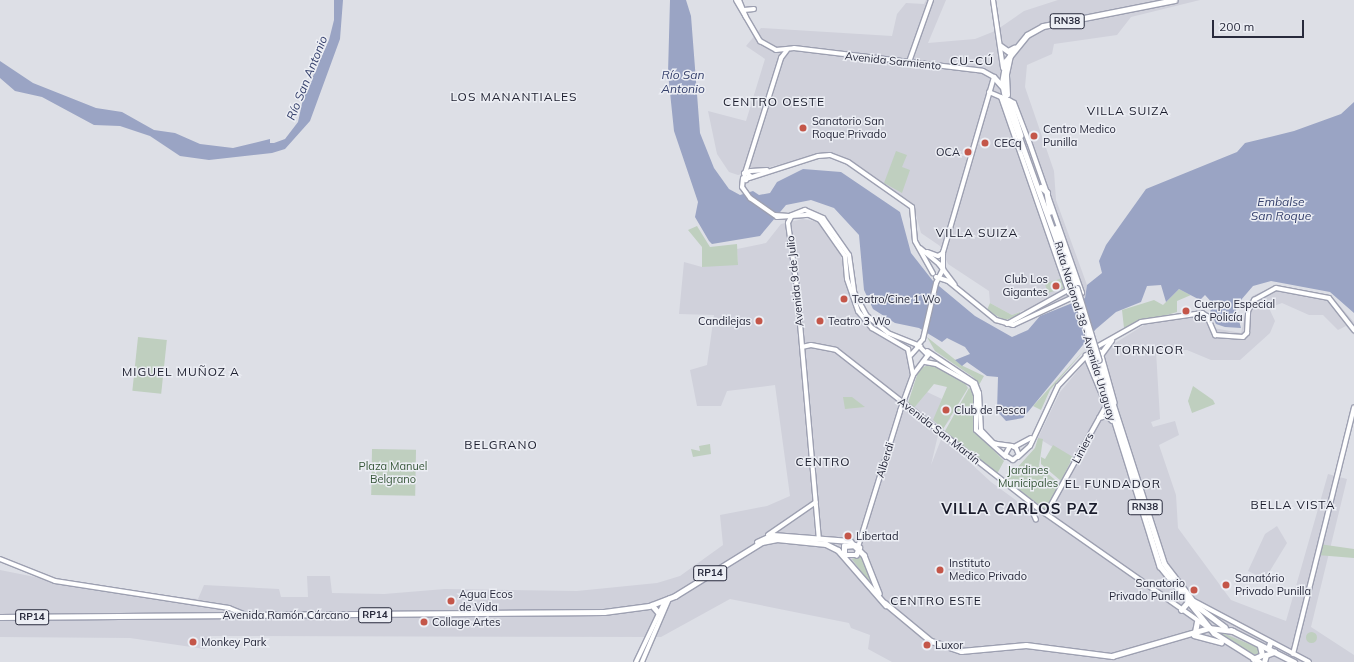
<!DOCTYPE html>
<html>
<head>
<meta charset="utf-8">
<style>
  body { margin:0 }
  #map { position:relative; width:1354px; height:662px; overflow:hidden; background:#dddfe6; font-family:Mulish,sans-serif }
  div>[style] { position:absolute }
  .built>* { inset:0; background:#d0d1db }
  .green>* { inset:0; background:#bfcfbf; transform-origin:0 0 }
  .round { border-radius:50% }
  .water>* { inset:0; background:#9aa4c4 }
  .roads { filter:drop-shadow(1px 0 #9da0b1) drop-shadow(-1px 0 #9da0b1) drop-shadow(0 1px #9da0b1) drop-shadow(0 -1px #9da0b1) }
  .secondary>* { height:4px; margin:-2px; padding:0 2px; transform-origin:2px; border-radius:2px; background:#fff }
  .primary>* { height:4.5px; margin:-2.25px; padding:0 2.25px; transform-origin:2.25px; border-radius:2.25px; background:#fff }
  .bridges { filter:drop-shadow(1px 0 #9da0b1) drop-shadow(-1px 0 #9da0b1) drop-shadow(0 1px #9da0b1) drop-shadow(0 -1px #9da0b1) }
  .primary-bridge>* { height:4.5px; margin:-2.25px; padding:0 2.25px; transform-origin:2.25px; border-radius:2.25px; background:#fff }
  .dots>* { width:11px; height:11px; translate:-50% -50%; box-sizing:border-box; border:2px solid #eceef4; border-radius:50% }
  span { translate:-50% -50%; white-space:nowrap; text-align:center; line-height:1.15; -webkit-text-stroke:3px #eceef4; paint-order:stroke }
  .shield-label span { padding:1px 3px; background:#eceef4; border:1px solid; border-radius:3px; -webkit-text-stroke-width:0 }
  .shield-label { font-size:10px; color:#282a3c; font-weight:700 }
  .street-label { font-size:11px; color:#282a3c }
  .poi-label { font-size:11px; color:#282a3c }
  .left { translate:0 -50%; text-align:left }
  .right { translate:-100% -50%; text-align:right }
  .park-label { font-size:11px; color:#365638 }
  .neighbourhood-label { font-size:12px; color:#1a1c2c; letter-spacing:1px }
  .water-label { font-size:12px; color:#35406c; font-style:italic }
  .district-label { font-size:15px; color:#1a1c2c; font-weight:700; letter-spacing:1px }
  .scale { position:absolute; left:1212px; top:20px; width:92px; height:18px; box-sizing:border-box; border:2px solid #282a3c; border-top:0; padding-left:5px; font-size:12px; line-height:14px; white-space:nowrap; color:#282a3c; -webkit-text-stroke:3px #eceef4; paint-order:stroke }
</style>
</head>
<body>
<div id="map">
  <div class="built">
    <i style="clip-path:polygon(926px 0,946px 0,928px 43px,975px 39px,995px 31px,1024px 11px,1058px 0,1200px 0,1131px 17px,1117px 35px,1054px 44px,1052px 54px,1027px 65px,1025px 87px,1054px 171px,1056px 200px,1087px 285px,1085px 298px,1081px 295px,1028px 320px,1024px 310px,1012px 315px,990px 303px,989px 291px,948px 264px,940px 246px,921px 233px,913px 204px,879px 185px,856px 164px,829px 152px,738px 175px,729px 172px,717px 154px,708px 111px,746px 121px,765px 59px,746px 46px,761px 28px,892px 36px,897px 14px,906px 3px,924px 4px)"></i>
    <i style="clip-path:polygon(803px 219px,819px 222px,839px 249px,852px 301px,865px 323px,879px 336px,901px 346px,908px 356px,911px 369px,903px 396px,914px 408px,927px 392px,942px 399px,938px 409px,951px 418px,938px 435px,931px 465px,942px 437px,991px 482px,1036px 515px,1074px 460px,1038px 438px,1060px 392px,1085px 362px,1144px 325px,1194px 316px,1204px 316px,1208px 327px,1241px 333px,1248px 302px,1254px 295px,1276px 286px,1333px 298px,1354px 322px,1354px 335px,1346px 326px,1338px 330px,1323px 315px,1309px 315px,1282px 303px,1269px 308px,1275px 321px,1270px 333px,1240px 360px,1211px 360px,1187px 350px,1156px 351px,1160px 419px,1151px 422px,1153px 427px,1175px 421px,1179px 435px,1159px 445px,1176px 495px,1178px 528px,1231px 600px,1286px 621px,1328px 474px,1347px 479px,1311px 627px,1354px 655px,1354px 662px,892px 662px,868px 649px,870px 635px,851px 628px,849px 623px,730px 599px,661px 637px,210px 636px,205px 649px,130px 638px,0 637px,0 570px,85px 587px,198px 599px,204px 585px,279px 589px,281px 597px,308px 597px,307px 576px,330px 576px,332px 593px,384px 594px,445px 589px,577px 591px,657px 583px,680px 576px,723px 545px,720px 515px,767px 506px,790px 496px,775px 385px,727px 391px,721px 406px,697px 406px,690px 370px,707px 365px,714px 315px,679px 314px,684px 262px,702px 267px,738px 262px,737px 249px,766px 243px,781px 224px)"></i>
    <i style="clip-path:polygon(1277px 526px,1287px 543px,1265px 579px,1248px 571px,1265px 534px)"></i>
  </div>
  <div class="green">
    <i style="clip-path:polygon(896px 151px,907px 155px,902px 167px,910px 170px,902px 193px,884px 183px)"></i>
    <i style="clip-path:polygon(697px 226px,710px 247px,737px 244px,738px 265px,702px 267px,702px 247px,688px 230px)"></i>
    <i style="left:1063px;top:278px;width:10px;height:19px;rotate:73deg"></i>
    <i style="clip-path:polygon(1179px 289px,1191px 295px,1177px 301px,1177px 312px,1124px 328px,1122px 310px,1154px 300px,1163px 305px)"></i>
    <i style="clip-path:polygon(990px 303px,1012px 315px,1020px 312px,1020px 316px,1004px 320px,987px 310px)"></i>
    <i style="left:138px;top:337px;width:29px;height:54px;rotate:6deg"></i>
    <i style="clip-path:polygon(927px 337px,963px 366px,984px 376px,979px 385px,973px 377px,935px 351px)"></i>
    <i style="clip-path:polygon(1087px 347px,1050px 390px,1041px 410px,1033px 406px)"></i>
    <i style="clip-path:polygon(930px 364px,963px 380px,968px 388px,943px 429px,933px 420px,947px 387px,934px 384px,914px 408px,908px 403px,919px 369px)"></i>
    <i style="clip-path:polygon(1193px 386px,1213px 400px,1215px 404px,1192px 413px,1188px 401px)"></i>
    <i style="clip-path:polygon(969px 388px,974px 391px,974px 430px,1004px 461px,997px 474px,945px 431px)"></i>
    <i style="clip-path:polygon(843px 397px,852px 397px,865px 407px,845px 409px)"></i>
    <i style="clip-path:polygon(1038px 438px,1043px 439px,1039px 466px,1061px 485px,1046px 510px,1006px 480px,1035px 448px)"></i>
    <i style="clip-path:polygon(710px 444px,711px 454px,693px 457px,691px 449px,700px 451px,699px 446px)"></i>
    <i style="clip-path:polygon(1053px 445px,1073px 457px,1061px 481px,1041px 464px,1041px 457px,1045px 459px)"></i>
    <i style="left:372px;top:449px;width:44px;height:46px;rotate:1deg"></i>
    <i style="clip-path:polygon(1319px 544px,1354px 549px,1354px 558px,1317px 555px)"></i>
    <i style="clip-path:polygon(861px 554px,863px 557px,872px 587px,852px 559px)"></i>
    <i style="clip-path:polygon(1215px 630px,1259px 648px,1259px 654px,1249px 654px)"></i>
    <i class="round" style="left:1305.5px;top:631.5px;width:11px;height:11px"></i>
  </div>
  <div class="water">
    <i style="clip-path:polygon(334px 0,343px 0,340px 39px,310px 121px,285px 149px,272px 153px,209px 160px,180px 156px,150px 136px,120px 126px,94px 125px,42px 97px,15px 91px,0 78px,0 61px,33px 83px,96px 108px,122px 112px,154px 130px,175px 133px,200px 144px,233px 148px,270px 139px,270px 143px,274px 143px,285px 139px,298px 122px,303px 99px,329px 40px,334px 20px)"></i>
    <i style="clip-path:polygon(670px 0,686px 0,691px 16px,700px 133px,714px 168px,729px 189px,740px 195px,753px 191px,759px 195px,770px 193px,777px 182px,803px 169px,841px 172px,900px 212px,911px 253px,933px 281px,975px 316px,1012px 337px,1028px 330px,1040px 316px,1085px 298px,1087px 285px,1102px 273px,1099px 261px,1106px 245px,1146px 189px,1237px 152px,1245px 143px,1294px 131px,1341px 114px,1354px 102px,1354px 313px,1330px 292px,1271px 281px,1253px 286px,1235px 307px,1241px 328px,1225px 327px,1216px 324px,1210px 311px,1215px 306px,1205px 295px,1200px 300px,1179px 289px,1166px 302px,1161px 285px,1147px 286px,1141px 302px,1116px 312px,1096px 329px,1023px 418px,1006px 421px,997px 411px,998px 377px,987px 376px,967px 362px,962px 366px,955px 360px,970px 354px,965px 347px,947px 338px,942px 342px,919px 328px,895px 323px,873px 309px,864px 290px,859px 235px,834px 208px,811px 200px,786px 205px,760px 236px,712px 244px,709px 241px,695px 217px,698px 202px,674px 131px,668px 73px)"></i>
  </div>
  <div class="roads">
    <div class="secondary">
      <i style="left:736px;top:0;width:48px;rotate:59.7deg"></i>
      <i style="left:760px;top:41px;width:18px;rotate:29deg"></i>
      <i style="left:776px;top:50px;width:18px;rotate:-6deg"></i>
      <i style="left:794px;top:48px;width:190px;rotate:6.9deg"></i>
      <i style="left:983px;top:71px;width:13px;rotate:29deg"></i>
      <i style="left:994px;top:77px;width:182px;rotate:106.2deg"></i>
      <i style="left:943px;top:252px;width:16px;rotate:90deg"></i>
      <i style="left:739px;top:0;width:18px;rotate:68deg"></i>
      <i style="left:993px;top:0;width:69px;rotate:81.6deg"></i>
      <i style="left:744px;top:10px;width:10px;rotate:-6deg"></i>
      <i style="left:909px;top:62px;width:66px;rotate:-70.5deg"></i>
      <i style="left:989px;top:92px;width:13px;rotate:23deg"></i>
      <i style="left:1001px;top:97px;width:207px;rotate:70.9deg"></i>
      <i style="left:1069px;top:293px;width:7px;rotate:34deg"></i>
      <i style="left:746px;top:172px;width:6px;rotate:45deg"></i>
      <i style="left:750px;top:176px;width:6px;rotate:135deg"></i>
      <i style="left:746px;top:180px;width:7px;rotate:-106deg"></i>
      <i style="left:744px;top:173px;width:2px;rotate:-27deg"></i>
      <i style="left:746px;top:172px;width:5px;rotate:-11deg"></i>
      <i style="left:751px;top:171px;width:16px;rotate:-4deg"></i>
      <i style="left:745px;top:173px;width:121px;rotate:-72.6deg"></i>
      <i style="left:781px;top:58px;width:10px;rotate:-53deg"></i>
      <i style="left:743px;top:178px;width:9px;rotate:96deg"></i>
      <i style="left:742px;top:187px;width:14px;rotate:54deg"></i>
      <i style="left:750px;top:198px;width:33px;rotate:35deg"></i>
      <i style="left:777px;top:217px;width:32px;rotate:-4deg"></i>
      <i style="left:809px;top:215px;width:12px;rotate:24deg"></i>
      <i style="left:820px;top:220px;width:44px;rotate:55.2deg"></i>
      <i style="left:845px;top:256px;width:23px;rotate:85deg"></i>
      <i style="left:847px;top:279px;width:34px;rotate:71deg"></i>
      <i style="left:858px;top:311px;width:22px;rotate:51deg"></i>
      <i style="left:872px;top:328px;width:42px;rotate:30.3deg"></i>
      <i style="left:908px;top:349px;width:26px;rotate:79deg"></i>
      <i style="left:749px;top:178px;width:72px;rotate:-17.7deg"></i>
      <i style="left:818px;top:156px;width:12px;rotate:-5deg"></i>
      <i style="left:830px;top:155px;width:19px;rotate:21deg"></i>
      <i style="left:848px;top:162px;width:78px;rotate:35.1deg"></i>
      <i style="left:912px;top:207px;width:34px;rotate:85deg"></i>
      <i style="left:915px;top:241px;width:37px;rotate:61deg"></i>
      <i style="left:775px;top:215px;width:14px;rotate:4deg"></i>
      <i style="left:789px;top:216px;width:17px;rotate:-21deg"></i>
      <i style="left:805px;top:210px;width:20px;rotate:24deg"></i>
      <i style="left:823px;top:218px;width:45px;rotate:54.9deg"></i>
      <i style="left:849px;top:255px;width:37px;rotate:82deg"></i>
      <i style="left:854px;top:292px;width:26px;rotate:62deg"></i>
      <i style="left:866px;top:315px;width:28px;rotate:39deg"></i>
      <i style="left:888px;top:333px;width:35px;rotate:22deg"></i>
      <i style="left:792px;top:215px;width:9px;rotate:117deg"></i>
      <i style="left:788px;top:223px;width:67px;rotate:82.2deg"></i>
      <i style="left:797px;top:289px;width:251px;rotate:85deg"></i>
      <i style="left:920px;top:248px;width:25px;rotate:40deg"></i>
      <i style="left:939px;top:264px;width:26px;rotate:53deg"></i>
      <i style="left:927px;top:252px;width:12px;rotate:20deg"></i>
      <i style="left:938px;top:256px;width:6px;rotate:-31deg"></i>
      <i style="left:936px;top:277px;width:13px;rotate:18deg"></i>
      <i style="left:948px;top:281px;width:62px;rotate:39.1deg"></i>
      <i style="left:996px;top:320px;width:18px;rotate:16deg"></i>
      <i style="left:1013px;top:325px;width:76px;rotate:-24.9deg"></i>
      <i style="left:1082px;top:293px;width:160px;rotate:-109.3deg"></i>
      <i style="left:1029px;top:142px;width:42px;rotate:-111deg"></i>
      <i style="left:1014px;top:103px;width:6px;rotate:-149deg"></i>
      <i style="left:1007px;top:324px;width:70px;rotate:-29.1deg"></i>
      <i style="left:917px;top:346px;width:9px;rotate:-49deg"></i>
      <i style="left:923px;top:339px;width:57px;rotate:-76.9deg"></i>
      <i style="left:936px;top:283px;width:16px;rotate:-63deg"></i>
      <i style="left:802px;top:347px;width:9px;rotate:-13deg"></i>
      <i style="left:811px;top:345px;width:25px;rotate:11deg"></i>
      <i style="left:836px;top:350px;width:258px;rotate:38.1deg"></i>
      <i style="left:1039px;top:509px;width:208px;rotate:35deg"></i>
      <i style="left:927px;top:351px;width:58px;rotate:33.7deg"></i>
      <i style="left:975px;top:383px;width:11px;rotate:68deg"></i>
      <i style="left:979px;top:393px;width:37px;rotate:87deg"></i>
      <i style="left:981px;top:430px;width:18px;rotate:47deg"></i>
      <i style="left:993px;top:443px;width:4px;rotate:14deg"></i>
      <i style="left:997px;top:444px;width:15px;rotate:8deg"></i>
      <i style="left:1012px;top:446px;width:4px;rotate:27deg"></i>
      <i style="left:1016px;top:448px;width:8px;rotate:67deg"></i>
      <i style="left:1019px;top:455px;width:8px;rotate:140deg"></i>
      <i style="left:1013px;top:460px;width:9px;rotate:-148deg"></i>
      <i style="left:1005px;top:455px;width:10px;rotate:-61deg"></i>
      <i style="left:925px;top:362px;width:11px;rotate:10deg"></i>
      <i style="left:936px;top:364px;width:41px;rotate:29.1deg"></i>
      <i style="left:972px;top:384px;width:12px;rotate:70deg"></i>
      <i style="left:976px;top:395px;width:35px;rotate:90deg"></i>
      <i style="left:976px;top:430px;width:40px;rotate:42deg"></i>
      <i style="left:1099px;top:418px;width:8px;rotate:-14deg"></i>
      <i style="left:1107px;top:416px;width:7px;rotate:45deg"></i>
      <i style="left:1014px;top:447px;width:19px;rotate:-28deg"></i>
      <i style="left:1018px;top:457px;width:16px;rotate:-43deg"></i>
      <i style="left:1030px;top:446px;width:66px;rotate:-65deg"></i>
      <i style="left:1058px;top:386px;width:51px;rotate:-46.6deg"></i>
      <i style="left:1093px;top:349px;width:55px;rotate:-29.4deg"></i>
      <i style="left:1141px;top:322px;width:62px;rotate:-8.4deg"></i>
      <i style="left:1202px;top:313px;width:6px;rotate:31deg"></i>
      <i style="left:1207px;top:316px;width:21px;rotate:67deg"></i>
      <i style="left:1215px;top:335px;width:28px;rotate:4deg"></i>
      <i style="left:1243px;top:337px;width:6px;rotate:-45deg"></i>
      <i style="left:1247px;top:333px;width:22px;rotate:-87deg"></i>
      <i style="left:1248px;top:311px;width:13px;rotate:-61deg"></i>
      <i style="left:1254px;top:300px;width:25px;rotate:-29deg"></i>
      <i style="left:1276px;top:288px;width:54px;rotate:10.7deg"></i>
      <i style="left:1329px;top:298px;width:41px;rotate:52deg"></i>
      <i style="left:1029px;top:504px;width:17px;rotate:66deg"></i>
      <i style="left:1046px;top:514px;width:128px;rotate:-61deg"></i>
      <i style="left:768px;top:535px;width:58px;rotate:-34.5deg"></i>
      <i style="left:858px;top:547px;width:142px;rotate:-72.8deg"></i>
      <i style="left:900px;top:411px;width:38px;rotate:-70deg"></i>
      <i style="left:913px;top:375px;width:25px;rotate:-53deg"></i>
      <i style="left:928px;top:355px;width:13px;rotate:-135deg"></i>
      <i style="left:919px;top:346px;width:12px;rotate:132deg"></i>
      <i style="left:0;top:559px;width:59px;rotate:21.8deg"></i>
      <i style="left:55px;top:581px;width:176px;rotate:8.8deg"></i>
      <i style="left:229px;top:608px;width:18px;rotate:22deg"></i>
      <i style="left:1194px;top:601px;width:130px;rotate:27.9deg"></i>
      <i style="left:1293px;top:654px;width:254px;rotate:-76.1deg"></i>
      <i style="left:636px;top:662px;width:68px;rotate:-64.6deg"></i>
      <i style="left:642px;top:662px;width:69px;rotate:-66.8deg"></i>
    </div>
    <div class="primary">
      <i style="left:1001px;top:46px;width:9px;rotate:36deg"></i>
      <i style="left:1008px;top:51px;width:7px;rotate:-27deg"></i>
      <i style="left:994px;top:77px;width:12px;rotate:48deg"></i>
      <i style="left:1007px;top:95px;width:21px;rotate:-93deg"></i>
      <i style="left:1006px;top:74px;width:19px;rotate:-78deg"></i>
      <i style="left:1010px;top:102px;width:35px;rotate:72deg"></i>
      <i style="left:1041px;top:187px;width:8px;rotate:40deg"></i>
      <i style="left:1047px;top:192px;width:20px;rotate:81deg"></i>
      <i style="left:1056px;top:228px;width:64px;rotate:70.7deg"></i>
      <i style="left:1074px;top:290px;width:204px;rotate:-109.8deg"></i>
      <i style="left:1005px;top:98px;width:15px;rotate:-101deg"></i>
      <i style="left:1002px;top:83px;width:22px;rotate:-80deg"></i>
      <i style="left:1006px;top:61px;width:33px;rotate:-51deg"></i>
      <i style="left:1027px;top:35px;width:18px;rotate:-29deg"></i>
      <i style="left:1043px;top:26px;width:134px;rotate:-11.2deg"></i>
      <i style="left:1094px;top:348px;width:7px;rotate:34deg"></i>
      <i style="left:1100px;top:352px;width:52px;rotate:74.4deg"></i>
      <i style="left:1101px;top:354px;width:17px;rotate:-54deg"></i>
      <i style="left:1086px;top:355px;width:47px;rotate:67.3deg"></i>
      <i style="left:1099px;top:360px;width:213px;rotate:72.2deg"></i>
      <i style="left:1164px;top:563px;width:54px;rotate:52.5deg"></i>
      <i style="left:1197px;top:606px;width:35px;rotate:37deg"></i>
      <i style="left:1096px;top:361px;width:215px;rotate:72.7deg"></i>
      <i style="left:1160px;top:566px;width:86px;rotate:51.1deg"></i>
      <i style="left:1214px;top:633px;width:54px;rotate:32.2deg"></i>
      <i style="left:757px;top:542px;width:17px;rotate:-24deg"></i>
      <i style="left:773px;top:535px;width:77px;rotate:4.5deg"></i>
      <i style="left:850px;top:541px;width:20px;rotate:45deg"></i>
      <i style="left:864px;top:555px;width:41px;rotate:68.5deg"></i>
      <i style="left:844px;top:554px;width:8px;rotate:-90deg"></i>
      <i style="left:844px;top:546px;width:11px;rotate:-5deg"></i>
      <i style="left:845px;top:555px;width:11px"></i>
      <i style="left:856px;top:555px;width:8px;rotate:-67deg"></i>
      <i style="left:885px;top:603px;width:60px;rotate:39.6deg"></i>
      <i style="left:931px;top:641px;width:32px;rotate:18deg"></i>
      <i style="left:961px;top:651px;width:65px;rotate:-5.3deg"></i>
      <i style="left:1026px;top:645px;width:87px;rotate:7.3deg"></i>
      <i style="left:1112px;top:656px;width:101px;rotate:-16.1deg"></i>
      <i style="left:1209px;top:628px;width:24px;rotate:7deg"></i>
      <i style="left:652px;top:605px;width:9px;rotate:49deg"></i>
      <i style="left:1181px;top:610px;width:9px;rotate:-49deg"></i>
      <i style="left:0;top:617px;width:604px;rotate:-0.47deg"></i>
      <i style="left:604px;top:612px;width:45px;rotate:-7.6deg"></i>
      <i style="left:649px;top:606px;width:28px;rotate:-21deg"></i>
      <i style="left:675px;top:596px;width:102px;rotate:-31.8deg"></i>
      <i style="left:762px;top:542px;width:15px;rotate:-11deg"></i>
      <i style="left:777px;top:539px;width:49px;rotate:5.8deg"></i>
      <i style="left:826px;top:544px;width:13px;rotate:27deg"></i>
      <i style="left:838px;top:550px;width:73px;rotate:48.9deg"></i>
      <i style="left:1231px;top:630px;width:71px;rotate:26.9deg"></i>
      <i style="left:1195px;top:632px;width:10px;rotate:-79deg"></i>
      <i style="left:1194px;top:635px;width:28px;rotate:15deg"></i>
      <i style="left:1268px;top:649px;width:6px;rotate:-72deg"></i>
      <i style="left:1253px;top:659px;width:10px;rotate:-24deg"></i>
      <i style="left:1262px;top:655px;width:9px;rotate:-103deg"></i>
      <i style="left:1264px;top:662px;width:7px;rotate:-74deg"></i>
      <i style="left:1266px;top:655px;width:9px;rotate:-21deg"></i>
    </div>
  </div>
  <div class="bridges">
    <div class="primary-bridge">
      <i style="left:1077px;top:288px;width:75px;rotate:73deg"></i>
      <i style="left:1074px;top:290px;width:74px;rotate:72.8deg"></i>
    </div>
  </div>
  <div class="dots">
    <i style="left:803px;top:128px;background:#c45649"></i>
    <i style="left:1034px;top:136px;background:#c45649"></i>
    <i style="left:985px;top:143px;background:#c45649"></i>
    <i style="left:968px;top:152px;background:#c45649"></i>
    <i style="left:1056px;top:286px;background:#c45649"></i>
    <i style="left:844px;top:299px;background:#c45649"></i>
    <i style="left:1186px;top:311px;background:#c45649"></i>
    <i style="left:759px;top:321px;background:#c45649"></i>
    <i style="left:820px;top:321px;background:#c45649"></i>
    <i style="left:946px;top:410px;background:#c45649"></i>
    <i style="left:848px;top:536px;background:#c45649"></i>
    <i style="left:940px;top:570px;background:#c45649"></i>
    <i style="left:1226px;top:585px;background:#c45649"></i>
    <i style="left:1194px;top:590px;background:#c45649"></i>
    <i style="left:451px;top:601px;background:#c45649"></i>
    <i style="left:424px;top:622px;background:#c45649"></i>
    <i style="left:193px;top:642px;background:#c45649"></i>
    <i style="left:927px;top:645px;background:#c45649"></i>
  </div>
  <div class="shield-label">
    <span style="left:1067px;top:21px">RN38</span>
    <span style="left:1145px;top:507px">RN38</span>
    <span style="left:710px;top:573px">RP14</span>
    <span style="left:375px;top:615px">RP14</span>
    <span style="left:32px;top:617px">RP14</span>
  </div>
  <div class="street-label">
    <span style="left:893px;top:61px;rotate:6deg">Avenida Sarmiento</span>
    <span style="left:795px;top:281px;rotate:-96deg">Avenida 9 de Julio</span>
    <span style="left:1085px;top:331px;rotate:73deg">Ruta Nacional 38 - Avenida Uruguay</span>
    <span style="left:939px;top:431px;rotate:38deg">Avenida San Martín</span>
    <span style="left:1083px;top:448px;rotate:-62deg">Liniers</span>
    <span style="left:885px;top:460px;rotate:-73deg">Alberdi</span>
    <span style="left:286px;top:615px">Avenida Ramón Cárcano</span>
  </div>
  <div class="poi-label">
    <span class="left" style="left:812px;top:128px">Sanatorio San<br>Roque Privado</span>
    <span class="left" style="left:1043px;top:136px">Centro Medico<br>Punilla</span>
    <span class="left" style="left:994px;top:143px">CECq</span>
    <span class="right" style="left:960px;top:152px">OCA</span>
    <span class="right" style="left:1048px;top:286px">Club Los<br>Gigantes</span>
    <span class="left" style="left:852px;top:299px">Teatro/Cine 1 Wo</span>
    <span class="left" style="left:1194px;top:311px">Cuerpo Especial<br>de Policía</span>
    <span class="right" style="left:751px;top:321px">Candilejas</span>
    <span class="left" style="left:828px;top:321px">Teatro 3 Wo</span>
    <span class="left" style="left:954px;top:410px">Club de Pesca</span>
    <span class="left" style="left:856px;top:536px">Libertad</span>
    <span class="left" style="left:949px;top:570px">Instituto<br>Medico Privado</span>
    <span class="left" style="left:1235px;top:585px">Sanatório<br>Privado Punilla</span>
    <span class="right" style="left:1185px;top:590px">Sanatorio<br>Privado Punilla</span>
    <span class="left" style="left:459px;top:601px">Agua Ecos<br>de Vida</span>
    <span class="left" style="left:432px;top:622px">Collage Artes</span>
    <span class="left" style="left:201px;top:642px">Monkey Park</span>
    <span class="left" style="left:935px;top:645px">Luxor</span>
  </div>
  <div class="park-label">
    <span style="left:393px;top:473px">Plaza Manuel<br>Belgrano</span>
    <span style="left:1028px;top:477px">Jardines<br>Municipales</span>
  </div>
  <div class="neighbourhood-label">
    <span style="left:972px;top:61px">CU-CÚ</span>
    <span style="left:514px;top:97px">LOS MANANTIALES</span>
    <span style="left:774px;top:102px">CENTRO OESTE</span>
    <span style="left:1128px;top:111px">VILLA SUIZA</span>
    <span style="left:977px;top:233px">VILLA SUIZA</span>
    <span style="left:1149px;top:350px">TORNICOR</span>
    <span style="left:181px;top:372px">MIGUEL MUÑOZ A</span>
    <span style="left:501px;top:445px">BELGRANO</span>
    <span style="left:823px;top:462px">CENTRO</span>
    <span style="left:1113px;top:484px">EL FUNDADOR</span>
    <span style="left:1293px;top:505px">BELLA VISTA</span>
    <span style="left:936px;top:601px">CENTRO ESTE</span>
  </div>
  <div class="water-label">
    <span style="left:683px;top:82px">Río San<br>Antonio</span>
    <span style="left:307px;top:78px;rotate:-68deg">Río San Antonio</span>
    <span style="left:1281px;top:209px">Embalse<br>San Roque</span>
  </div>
  <div class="district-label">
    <span style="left:1020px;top:509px">VILLA CARLOS PAZ</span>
  </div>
  <div class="scale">200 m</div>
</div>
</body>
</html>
